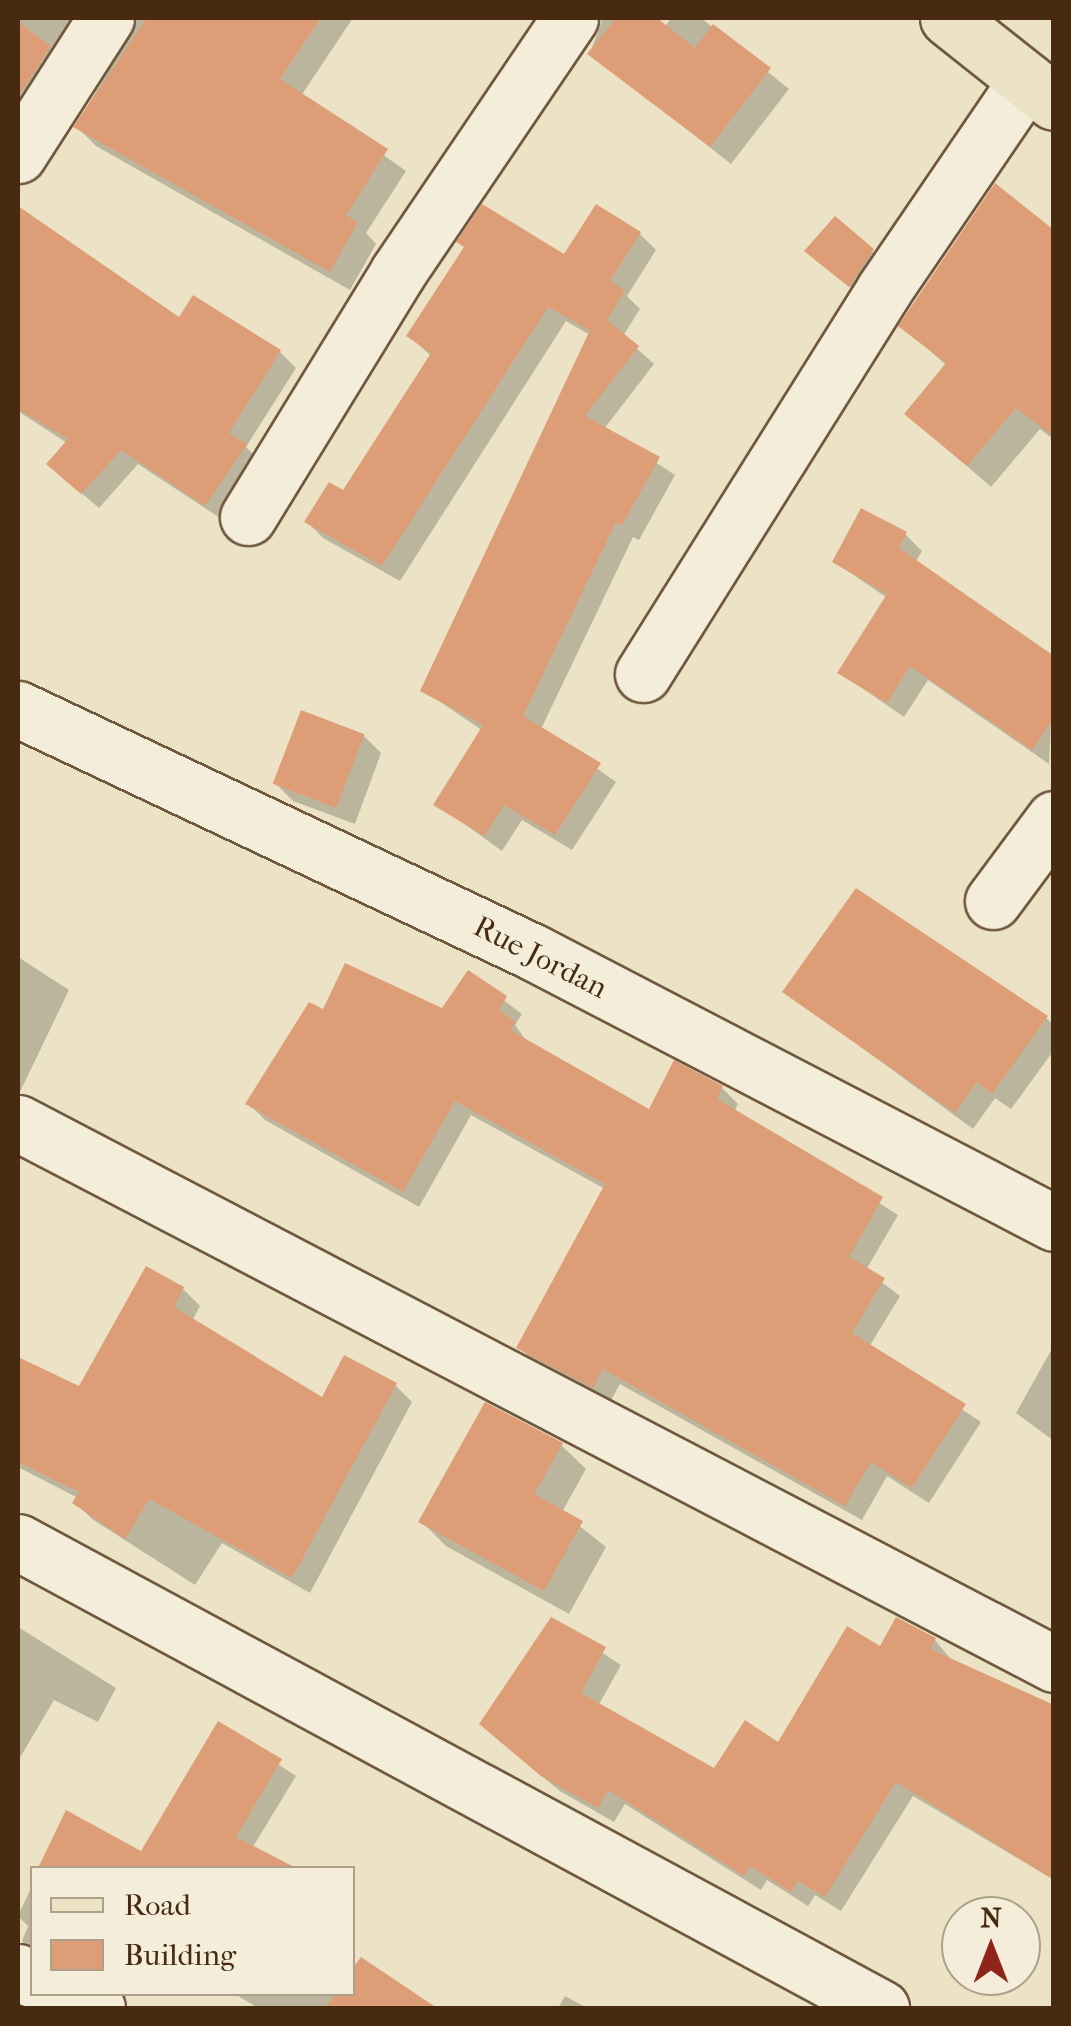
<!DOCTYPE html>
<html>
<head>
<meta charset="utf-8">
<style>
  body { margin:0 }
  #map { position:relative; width:1071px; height:2026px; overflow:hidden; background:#ece3c6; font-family:"IM FELL French Canon",serif }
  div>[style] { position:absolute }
  .shadow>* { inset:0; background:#0003 }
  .building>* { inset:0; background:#dd9e77; transform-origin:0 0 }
  .roads { filter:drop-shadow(2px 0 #70583e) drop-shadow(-2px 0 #70583e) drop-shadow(0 2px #70583e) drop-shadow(0 -2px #70583e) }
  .street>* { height:55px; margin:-27.5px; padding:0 27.5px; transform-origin:27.5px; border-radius:27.5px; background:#f3edda }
  .primary>* { height:55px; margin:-27.5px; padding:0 27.5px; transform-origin:27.5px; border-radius:27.5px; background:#ece3c6 }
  span { translate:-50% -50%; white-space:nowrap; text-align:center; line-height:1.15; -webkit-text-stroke:10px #f3edda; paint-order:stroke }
  .street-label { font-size:30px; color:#472a10 }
  .frame { position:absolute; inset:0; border:20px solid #472a10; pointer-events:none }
  .legend { position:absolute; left:30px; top:1866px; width:325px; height:130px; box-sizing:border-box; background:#f3edda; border:2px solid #ae9f89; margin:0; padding:12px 18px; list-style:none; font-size:30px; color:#472a10 }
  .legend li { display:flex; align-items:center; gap:20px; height:50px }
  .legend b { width:50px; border:2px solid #ae9f89 }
  .north { position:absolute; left:941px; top:1896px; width:100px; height:100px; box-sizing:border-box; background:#f3edda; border:2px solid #ae9f89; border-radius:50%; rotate:0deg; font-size:28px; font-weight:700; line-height:40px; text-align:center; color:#472a10 }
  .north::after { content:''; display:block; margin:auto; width:35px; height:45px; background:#8f2418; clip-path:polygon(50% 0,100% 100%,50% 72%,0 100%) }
</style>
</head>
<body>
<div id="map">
  <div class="shadow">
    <i style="clip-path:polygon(18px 18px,105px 18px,18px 110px)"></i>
    <i style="clip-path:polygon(139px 18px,353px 18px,301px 96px,406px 171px,366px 233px,376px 244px,350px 290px,96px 146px,76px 126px)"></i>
    <i style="clip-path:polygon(653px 18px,665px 27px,671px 18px,701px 18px,789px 89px,731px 164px,590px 53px,603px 18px)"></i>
    <i style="clip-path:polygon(38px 223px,180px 320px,280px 352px,296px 368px,246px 447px,261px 462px,223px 520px,138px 464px,99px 508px,65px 479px,67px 443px,18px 411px,18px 385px,35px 357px,18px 345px,18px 252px)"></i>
    <i style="clip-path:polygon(1054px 233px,1054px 440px,1040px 429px,991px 487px,907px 414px,947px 366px,901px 325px)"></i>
    <i style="clip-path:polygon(640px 234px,656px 250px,627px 296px,640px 309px,623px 336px,654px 364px,604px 429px,675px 475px,639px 540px,633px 537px,541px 729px,616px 782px,572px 850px,522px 820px,502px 851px,437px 804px,483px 731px,423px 690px,590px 335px,566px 321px,400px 581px,323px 538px,307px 522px,344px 494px,431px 356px,409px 336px,565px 257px)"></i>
    <i style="clip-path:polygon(872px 251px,880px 260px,858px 293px,815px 260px)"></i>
    <i style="clip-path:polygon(862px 511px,906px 535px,922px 551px,915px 563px,1054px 659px,1049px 764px,928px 680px,904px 717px,840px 673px,887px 598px,835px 562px)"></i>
    <i style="clip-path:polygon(364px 736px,381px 753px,355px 824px,293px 801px,276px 784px)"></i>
    <i style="clip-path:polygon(18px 957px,69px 990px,18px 1096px)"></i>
    <i style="clip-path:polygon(469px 974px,522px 1014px,515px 1025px,528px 1043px,650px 1112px,722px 1088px,738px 1104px,734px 1112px,898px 1215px,866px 1270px,900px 1296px,869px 1347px,981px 1422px,929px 1503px,887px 1476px,862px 1520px,620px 1384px,610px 1402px,535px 1363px,519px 1347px,605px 1189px,471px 1115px,419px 1207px,265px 1120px,249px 1104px,324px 1013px,443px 1011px)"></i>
    <i style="clip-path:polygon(786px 992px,1046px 1018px,1054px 1025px,1054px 1050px,1011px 1109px,995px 1098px,973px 1129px)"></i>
    <i style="clip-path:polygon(183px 1289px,200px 1306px,192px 1321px,323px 1400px,395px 1385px,412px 1402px,310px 1593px,222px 1543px,195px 1585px,92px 1519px,75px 1502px,78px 1498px,18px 1467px,18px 1359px,80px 1390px)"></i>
    <i style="clip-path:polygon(1054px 1345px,1054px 1441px,1016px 1413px)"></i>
    <i style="clip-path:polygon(561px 1445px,586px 1469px,562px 1512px,606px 1547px,569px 1614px,446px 1546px,421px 1521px)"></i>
    <i style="clip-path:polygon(552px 1620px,621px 1665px,598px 1706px,715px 1772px,779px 1745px,881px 1650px,935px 1640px,1054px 1785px,1054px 1880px,913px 1796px,841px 1911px,815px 1895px,808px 1906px,767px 1880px,761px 1890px,625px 1804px,614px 1822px,560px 1791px,498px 1740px)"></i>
    <i style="clip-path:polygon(18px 1627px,116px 1688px,98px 1722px,54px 1700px,18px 1761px)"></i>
    <i style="clip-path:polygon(219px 1725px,296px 1776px,240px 1868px,198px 1868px,166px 1852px)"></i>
    <i style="clip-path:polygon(32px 1886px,32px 1951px,22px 1941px,28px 1926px,18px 1916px)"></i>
    <i style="clip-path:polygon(352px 1966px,427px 2008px,258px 2008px,235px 1994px,352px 1994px)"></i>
    <i style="clip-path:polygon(565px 1996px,587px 2008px,558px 2008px)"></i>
  </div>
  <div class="building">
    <i style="clip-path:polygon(147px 18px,321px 18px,280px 79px,388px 149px,346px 215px,358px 222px,330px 272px,73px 127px)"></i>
    <i style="clip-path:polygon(616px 18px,657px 18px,695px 48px,713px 24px,771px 68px,710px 147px,587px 54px)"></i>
    <i style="clip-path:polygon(18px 22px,51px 46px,20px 94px,18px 92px)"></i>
    <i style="clip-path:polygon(995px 183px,1054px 230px,1054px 437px,1016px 408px,967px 466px,904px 414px,946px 363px,898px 326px)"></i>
    <i style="clip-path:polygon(482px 204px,564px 254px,596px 204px,641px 232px,610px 281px,625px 290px,607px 320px,639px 346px,585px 416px,660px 457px,622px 525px,616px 522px,523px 716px,601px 763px,555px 835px,504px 805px,484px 836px,433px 805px,483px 725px,420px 691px,590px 330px,548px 307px,382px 566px,304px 522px,329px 482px,343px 490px,431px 353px,406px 336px,464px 247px,456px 242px)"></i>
    <i style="clip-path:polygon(18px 206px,179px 317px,193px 295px,281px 350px,229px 433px,247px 444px,205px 506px,121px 450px,81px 494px,46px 464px,68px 439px,18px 409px)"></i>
    <i style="clip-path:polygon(835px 216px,874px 249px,849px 287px,804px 251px)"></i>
    <i style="clip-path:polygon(861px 508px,907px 532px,899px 548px,1054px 656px,1054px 718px,1032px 750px,910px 666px,887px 703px,837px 673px,887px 594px,832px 562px)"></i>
    <i style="left:301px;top:710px;width:68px;height:79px;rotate:21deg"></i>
    <i style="clip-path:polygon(856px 888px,1048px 1016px,992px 1094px,977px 1082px,955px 1113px,782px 992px)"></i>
    <i style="clip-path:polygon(345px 963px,442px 1008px,468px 970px,507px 996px,499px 1010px,516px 1022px,510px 1030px,649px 1109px,674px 1060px,723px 1086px,717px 1099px,883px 1197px,849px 1257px,885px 1278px,852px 1333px,966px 1404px,912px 1488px,871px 1462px,845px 1506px,603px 1369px,593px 1388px,516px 1348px,605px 1184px,455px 1101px,403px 1192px,245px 1104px,309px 1002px,323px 1009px)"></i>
    <i style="clip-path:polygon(146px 1266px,184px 1287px,174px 1307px,322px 1397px,344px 1355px,397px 1383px,292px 1578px,149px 1499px,125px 1539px,72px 1503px,79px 1492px,18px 1462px,18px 1357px,79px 1386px)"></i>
    <i style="clip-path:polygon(485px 1402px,563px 1443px,534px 1494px,583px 1521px,544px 1591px,418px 1522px)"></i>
    <i style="clip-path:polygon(551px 1617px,606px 1647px,581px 1693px,714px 1768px,745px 1720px,778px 1742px,847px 1626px,880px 1646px,896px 1617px,936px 1638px,930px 1649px,1054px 1705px,1054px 1880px,896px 1782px,825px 1897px,798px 1881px,791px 1892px,750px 1866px,744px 1876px,608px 1790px,598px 1808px,541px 1776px,479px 1724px)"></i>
    <i style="clip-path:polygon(218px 1721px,282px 1759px,236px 1837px,296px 1868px,38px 1868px,66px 1810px,141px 1851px)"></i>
    <i style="clip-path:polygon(361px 1957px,437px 2008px,325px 2008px,335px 1994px,352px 1994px,352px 1969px)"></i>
  </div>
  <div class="roads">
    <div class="street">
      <i style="left:18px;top:155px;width:163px;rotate:-57.3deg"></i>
      <i style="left:248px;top:517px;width:287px;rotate:-58.5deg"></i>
      <i style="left:398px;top:272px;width:307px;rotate:-55.9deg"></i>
      <i style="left:643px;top:674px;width:452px;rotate:-57.9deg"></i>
      <i style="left:883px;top:291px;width:255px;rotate:-55.7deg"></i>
      <i style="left:18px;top:709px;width:569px;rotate:25.26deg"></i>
      <i style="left:533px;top:952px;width:587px;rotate:27.48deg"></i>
      <i style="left:993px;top:901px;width:102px;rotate:-53.4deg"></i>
      <i style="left:18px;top:1123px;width:1169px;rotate:27.57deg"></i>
      <i style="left:18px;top:1542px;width:981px;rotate:28.37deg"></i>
      <i style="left:18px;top:1972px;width:16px;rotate:27deg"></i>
      <i style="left:64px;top:1994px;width:36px;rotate:23deg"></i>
    </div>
    <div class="primary">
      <i style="left:948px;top:18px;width:135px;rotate:38.4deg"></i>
    </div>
  </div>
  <div class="street-label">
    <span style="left:540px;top:958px;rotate:27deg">Rue Jordan</span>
  </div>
  <div class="frame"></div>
  <ul class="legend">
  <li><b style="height:12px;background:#ece3c6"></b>Road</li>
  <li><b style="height:28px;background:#dd9e77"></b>Building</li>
  </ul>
  <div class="north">N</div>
</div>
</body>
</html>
